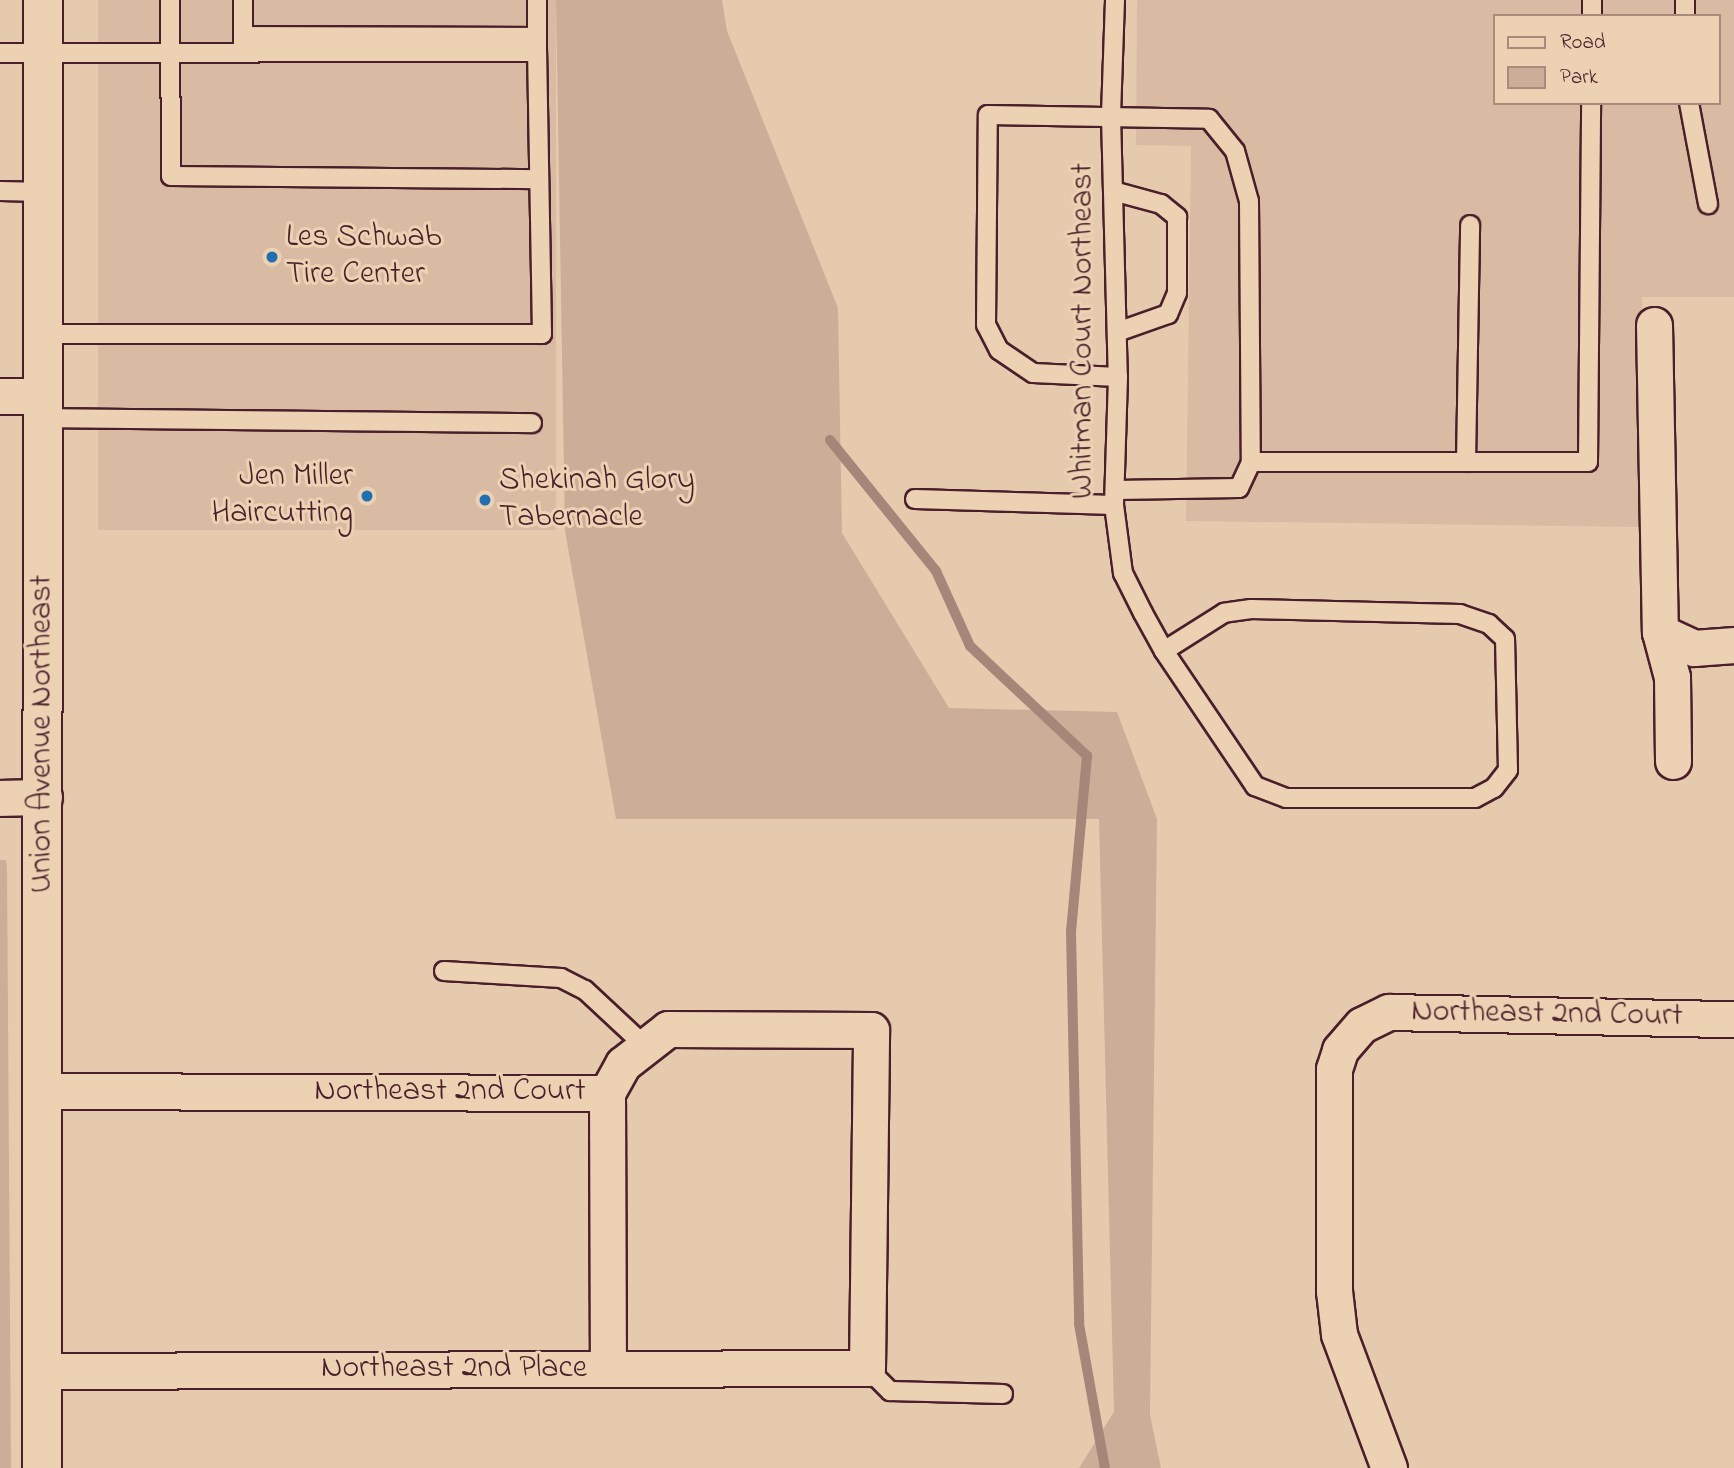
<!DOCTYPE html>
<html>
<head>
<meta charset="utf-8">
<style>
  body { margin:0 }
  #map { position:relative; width:1734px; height:1468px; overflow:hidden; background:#e6caae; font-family:"Indie Flower",sans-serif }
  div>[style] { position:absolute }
  .built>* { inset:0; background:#d9bba3; transform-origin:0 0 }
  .green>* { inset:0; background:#ccad98 }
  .stream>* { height:10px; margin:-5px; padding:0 5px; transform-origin:5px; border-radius:5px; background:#a7867a }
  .roads { filter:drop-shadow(2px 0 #4a1f2b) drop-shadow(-2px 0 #4a1f2b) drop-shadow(0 2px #4a1f2b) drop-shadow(0 -2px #4a1f2b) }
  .service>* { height:18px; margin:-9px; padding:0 9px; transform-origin:9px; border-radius:9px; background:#ecd1b3 }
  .minor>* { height:35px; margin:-17.5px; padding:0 17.5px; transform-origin:17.5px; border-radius:17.5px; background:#ecd1b3 }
  .tertiary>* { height:38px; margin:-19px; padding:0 19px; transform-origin:19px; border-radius:19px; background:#ecd1b3 }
  .dots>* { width:19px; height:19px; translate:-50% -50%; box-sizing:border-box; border:4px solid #ecd1b3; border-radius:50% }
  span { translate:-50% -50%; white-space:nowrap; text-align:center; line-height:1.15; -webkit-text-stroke:6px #ecd1b3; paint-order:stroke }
  .poi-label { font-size:32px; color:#4a1f2b }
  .left { translate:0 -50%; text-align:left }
  .right { translate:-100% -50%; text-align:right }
  .street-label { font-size:32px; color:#4a1f2b }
  .legend { position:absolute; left:1493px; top:14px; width:228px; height:91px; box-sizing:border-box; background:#ecd1b3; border:2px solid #ab8a7d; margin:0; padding:9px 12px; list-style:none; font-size:21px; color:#4a1f2b }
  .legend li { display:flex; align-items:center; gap:14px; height:35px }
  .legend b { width:35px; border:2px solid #ab8a7d }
</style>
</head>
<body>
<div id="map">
  <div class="built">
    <i style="left:98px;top:0;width:458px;height:530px"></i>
    <i style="clip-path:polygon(evenodd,1137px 0,1734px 0,1734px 297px,1642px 297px,1640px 527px,1186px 521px,1191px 146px,1136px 145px,1137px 0,1494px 16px,1718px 16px,1718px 103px,1494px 103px,1494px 16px)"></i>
  </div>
  <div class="green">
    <i style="clip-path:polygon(556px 0,722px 0,727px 31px,838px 308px,842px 533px,949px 708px,1117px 712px,1157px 819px,1150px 1415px,1161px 1468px,1079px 1468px,1114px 1412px,1099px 819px,616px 819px,565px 531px)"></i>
    <i style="clip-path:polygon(0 860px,6px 860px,7px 868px,11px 1468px,0 1468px)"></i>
  </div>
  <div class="stream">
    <i style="left:830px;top:440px;width:169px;rotate:51deg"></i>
    <i style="left:936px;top:571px;width:82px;rotate:65.6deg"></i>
    <i style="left:970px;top:646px;width:161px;rotate:43.2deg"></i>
    <i style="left:1087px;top:756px;width:177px;rotate:95.2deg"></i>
    <i style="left:1071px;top:932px;width:392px;rotate:88.8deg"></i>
    <i style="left:1079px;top:1324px;width:146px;rotate:79.8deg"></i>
  </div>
  <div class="roads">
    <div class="service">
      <i style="left:170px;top:0;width:176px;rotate:89.7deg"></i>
      <i style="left:171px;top:176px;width:368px;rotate:0.5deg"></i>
      <i style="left:1115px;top:0;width:116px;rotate:92deg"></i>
      <i style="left:1111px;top:116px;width:261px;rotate:88.5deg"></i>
      <i style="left:1118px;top:377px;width:128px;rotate:91.8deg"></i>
      <i style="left:1114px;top:505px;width:69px;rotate:82.5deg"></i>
      <i style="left:1123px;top:573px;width:45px;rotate:63.4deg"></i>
      <i style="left:1143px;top:613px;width:43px;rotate:61.1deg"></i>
      <i style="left:1164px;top:651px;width:163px;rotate:56deg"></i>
      <i style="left:1255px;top:786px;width:33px;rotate:21deg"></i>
      <i style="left:1286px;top:798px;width:189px"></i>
      <i style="left:1475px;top:798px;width:21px;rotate:-28deg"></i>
      <i style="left:1494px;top:788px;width:23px;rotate:-52deg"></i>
      <i style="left:1508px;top:770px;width:131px;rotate:-91.3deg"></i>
      <i style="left:1505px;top:639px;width:22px;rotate:-137deg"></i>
      <i style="left:1489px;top:624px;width:31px;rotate:-161deg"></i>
      <i style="left:1460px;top:614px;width:209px;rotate:-178.6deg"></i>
      <i style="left:1251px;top:609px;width:27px;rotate:172deg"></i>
      <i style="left:1224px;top:613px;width:71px;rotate:147.7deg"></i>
      <i style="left:1592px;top:16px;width:16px;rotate:-90deg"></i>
      <i style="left:1685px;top:16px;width:16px;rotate:-90deg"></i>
      <i style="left:243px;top:36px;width:294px;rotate:0.2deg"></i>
      <i style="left:243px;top:45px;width:45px;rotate:-90deg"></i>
      <i style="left:0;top:53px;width:537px;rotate:-0.11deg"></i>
      <i style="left:537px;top:52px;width:52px;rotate:-90deg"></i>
      <i style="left:1689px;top:103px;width:103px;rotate:79.3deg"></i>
      <i style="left:0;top:191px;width:43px;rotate:1.3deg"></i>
      <i style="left:1113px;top:191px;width:50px;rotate:15.2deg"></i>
      <i style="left:1161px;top:204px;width:21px;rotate:39deg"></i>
      <i style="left:1177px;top:217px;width:76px;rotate:90deg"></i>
      <i style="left:1177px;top:293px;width:23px;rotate:113deg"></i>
      <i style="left:1168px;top:314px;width:54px;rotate:160.6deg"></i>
      <i style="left:43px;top:334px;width:499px"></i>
      <i style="left:542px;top:334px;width:282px;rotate:-91deg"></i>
      <i style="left:1118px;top:377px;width:85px;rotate:-177.3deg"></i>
      <i style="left:1033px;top:373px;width:41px;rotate:-145.9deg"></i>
      <i style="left:999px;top:350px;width:28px;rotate:-117deg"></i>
      <i style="left:986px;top:325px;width:210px;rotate:-89.5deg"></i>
      <i style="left:988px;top:115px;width:221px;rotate:1deg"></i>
      <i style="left:1209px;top:119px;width:41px;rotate:50.9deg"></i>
      <i style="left:1235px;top:151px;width:52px;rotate:74.4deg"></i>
      <i style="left:1249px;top:201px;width:261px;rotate:89.6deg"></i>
      <i style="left:1251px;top:462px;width:337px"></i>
      <i style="left:1588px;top:462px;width:359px;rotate:-89.5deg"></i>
      <i style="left:43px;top:418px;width:489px;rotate:0.6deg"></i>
      <i style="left:1466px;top:462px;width:237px;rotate:-89deg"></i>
      <i style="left:1115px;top:490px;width:124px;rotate:-0.9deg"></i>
      <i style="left:1239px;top:488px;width:29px;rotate:-65deg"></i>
      <i style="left:915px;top:499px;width:199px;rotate:1.7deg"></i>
      <i style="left:444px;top:971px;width:117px;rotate:3.4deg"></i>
      <i style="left:561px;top:978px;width:27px;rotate:27deg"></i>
      <i style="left:585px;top:990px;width:81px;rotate:43deg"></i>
      <i style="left:867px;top:1368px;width:33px;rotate:45deg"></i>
      <i style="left:890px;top:1391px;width:113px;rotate:1.5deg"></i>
    </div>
    <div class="minor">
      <i style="left:1654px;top:325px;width:307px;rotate:88.9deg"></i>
      <i style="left:1660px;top:632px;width:47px;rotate:75.1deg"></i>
      <i style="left:1672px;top:677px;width:84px;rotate:89.3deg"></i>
      <i style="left:0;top:396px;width:43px"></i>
      <i style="left:1660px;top:632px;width:38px;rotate:25deg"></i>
      <i style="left:1694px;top:648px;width:40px;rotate:-4.3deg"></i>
      <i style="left:0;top:798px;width:44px;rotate:-1.3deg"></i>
      <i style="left:607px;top:1093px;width:275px;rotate:89.8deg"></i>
      <i style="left:41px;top:1371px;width:826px;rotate:-0.21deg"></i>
      <i style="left:867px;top:1368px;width:338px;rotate:-89.3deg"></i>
      <i style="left:871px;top:1030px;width:203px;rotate:-179.7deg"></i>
      <i style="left:668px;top:1029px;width:57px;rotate:142.1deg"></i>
      <i style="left:623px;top:1064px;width:33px;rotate:119deg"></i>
      <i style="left:607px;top:1093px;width:565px;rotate:-179.8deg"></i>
      <i style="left:1389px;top:1468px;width:143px;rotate:-110.5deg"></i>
      <i style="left:1339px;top:1334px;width:43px;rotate:-96.6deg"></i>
      <i style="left:1334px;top:1291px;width:222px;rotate:-90deg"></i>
      <i style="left:1334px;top:1069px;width:20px;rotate:-72deg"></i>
      <i style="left:1340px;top:1050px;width:33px;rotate:-49deg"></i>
      <i style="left:1362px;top:1025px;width:30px;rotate:-26deg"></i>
      <i style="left:1389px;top:1012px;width:345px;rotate:1.2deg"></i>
    </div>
    <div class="tertiary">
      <i style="left:42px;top:1468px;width:1468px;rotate:-89.96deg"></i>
    </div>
  </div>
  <div class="dots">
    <i style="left:272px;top:257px;background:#1f6fb2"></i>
    <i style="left:367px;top:496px;background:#1f6fb2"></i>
    <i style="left:485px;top:500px;background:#1f6fb2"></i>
  </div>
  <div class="poi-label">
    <span class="left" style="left:286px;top:257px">Les Schwab<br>Tire Center</span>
    <span class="right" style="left:353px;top:496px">Jen Miller<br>Haircutting</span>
    <span class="left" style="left:499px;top:500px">Shekinah Glory<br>Tabernacle</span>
  </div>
  <div class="street-label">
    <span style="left:1084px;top:331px;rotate:-90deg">Whitman Court Northeast</span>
    <span style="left:43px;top:734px;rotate:-90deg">Union Avenue Northeast</span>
    <span style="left:1547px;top:1015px;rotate:1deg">Northeast 2nd Court</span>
    <span style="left:450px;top:1092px">Northeast 2nd Court</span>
    <span style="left:454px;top:1369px">Northeast 2nd Place</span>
  </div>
  <ul class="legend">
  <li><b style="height:9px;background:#ecd1b3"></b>Road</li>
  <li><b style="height:19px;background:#ccad98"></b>Park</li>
  </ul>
</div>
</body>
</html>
